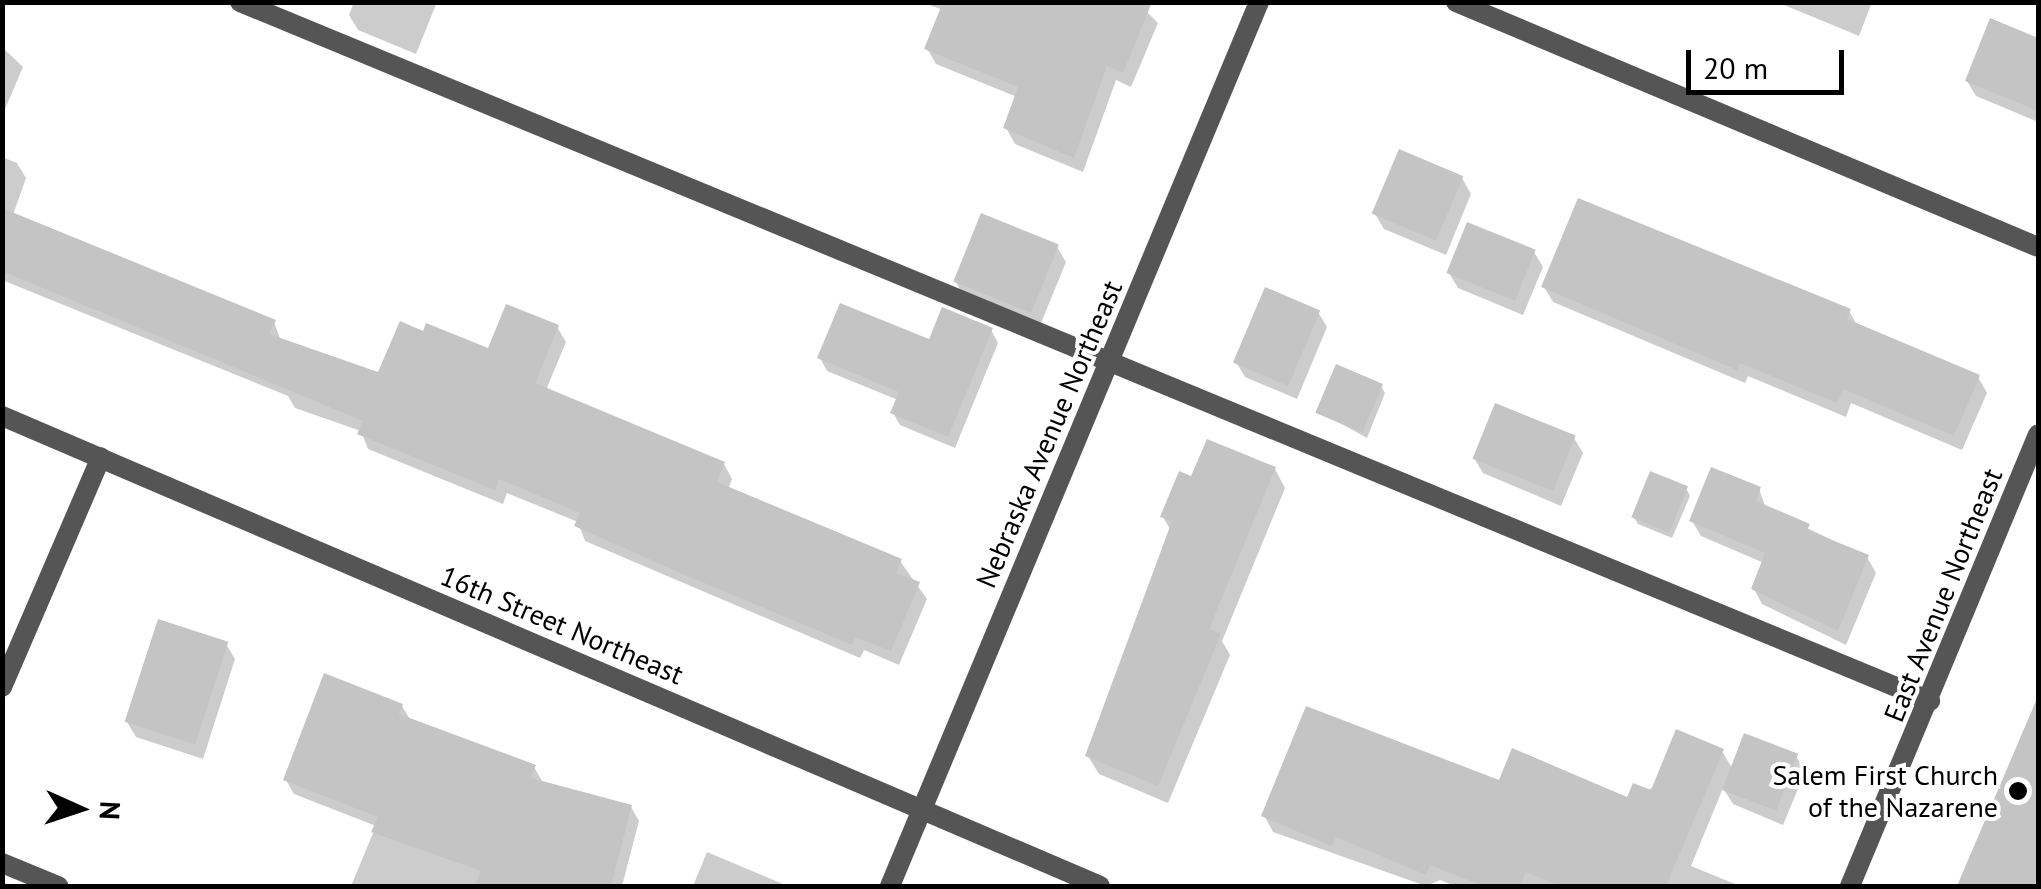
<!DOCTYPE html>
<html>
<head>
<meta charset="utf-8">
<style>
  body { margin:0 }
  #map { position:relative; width:2041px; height:889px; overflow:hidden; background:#fff; font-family:"PT Sans",sans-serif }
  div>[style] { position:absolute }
  .shadow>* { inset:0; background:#0003 }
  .building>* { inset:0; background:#c4c4c4; transform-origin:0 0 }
  .lane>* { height:20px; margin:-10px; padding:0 10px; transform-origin:10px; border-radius:10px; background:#555 }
  .street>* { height:20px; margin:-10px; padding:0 10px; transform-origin:10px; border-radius:10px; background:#555 }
  .dots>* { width:28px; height:28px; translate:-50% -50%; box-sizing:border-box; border:5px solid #fff; border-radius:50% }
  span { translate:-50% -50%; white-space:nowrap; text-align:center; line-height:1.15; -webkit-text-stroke:8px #fff; paint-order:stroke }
  .street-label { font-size:28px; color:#000 }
  .poi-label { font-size:28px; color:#000 }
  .right { translate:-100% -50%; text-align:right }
  .frame { position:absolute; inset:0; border:5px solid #000; pointer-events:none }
  .north { position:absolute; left:30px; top:759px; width:100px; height:100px; -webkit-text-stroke:8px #fff; paint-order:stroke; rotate:93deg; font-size:28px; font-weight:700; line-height:40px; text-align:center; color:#000 }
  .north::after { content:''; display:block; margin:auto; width:35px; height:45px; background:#000; clip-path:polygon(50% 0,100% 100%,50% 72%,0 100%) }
  .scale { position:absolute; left:1686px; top:50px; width:158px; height:45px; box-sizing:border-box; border:5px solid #000; border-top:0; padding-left:12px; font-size:30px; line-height:35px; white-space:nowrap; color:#000; -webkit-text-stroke:8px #fff; paint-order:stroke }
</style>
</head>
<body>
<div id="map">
  <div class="shadow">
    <i style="clip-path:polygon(354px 2px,437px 2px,416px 54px,358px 30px,349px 15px)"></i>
    <i style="clip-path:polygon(922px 2px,1137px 2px,1158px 23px,1131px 87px,1116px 80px,1083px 172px,1015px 144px,1006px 128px,1017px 97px,936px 64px,927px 48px,943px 10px)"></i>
    <i style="clip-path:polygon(1777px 2px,1872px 2px,1859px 36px)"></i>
    <i style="clip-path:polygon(1992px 22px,2038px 41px,2038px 122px,1976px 96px,1967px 81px)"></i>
    <i style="clip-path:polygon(2px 47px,23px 67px,2px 116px)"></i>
    <i style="clip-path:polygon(2px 157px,17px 163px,26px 178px,13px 215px,274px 322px,281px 341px,380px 376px,424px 334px,489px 352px,557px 327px,566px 342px,546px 390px,724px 464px,732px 479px,728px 490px,900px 561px,927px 599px,899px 665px,864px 650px,860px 658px,585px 541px,578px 522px,507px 493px,503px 504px,368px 449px,361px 431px,295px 408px,288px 396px,2px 280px)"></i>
    <i style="clip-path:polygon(1462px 178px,1471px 194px,1446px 255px,1384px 229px,1375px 214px)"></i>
    <i style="clip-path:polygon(1057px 247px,1066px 262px,1039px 328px,964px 297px,956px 282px)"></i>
    <i style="clip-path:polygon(1534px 252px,1543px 267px,1523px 315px,1458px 288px,1449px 273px)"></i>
    <i style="clip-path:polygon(1544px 287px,1849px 311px,1858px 327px,1978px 377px,1987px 393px,1962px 450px,1851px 403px,1846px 417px,1748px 376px,1745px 383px,1553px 302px)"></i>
    <i style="clip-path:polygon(1318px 312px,1327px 327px,1297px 399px,1245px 377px,1236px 362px)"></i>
    <i style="clip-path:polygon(991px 330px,998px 343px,955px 448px,900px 425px,893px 413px,898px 400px,827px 371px,820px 358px)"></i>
    <i style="clip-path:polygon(1381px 386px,1385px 393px,1367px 438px,1320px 412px)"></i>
    <i style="clip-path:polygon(1574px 438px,1583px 453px,1561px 506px,1483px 473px,1474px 458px)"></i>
    <i style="clip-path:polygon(1275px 469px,1285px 488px,1222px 641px,1230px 655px,1168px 803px,1099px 774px,1088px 756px,1171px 531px,1163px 517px,1193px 479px)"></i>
    <i style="clip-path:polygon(1686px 488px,1690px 496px,1672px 538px,1638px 524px,1633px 516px)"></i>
    <i style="clip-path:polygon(1759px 489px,1766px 508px,1867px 557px,1876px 573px,1846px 645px,1762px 604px,1754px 589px,1764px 563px,1701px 536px,1692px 521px)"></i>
    <i style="clip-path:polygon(226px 644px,235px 659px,203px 759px,136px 737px,127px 722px)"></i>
    <i style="clip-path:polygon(2038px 703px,2038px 886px,1960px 886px)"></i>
    <i style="clip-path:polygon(402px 706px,411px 721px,534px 767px,542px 781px,631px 807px,639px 821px,622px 886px,351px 886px,376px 826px,294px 794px,286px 780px)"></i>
    <i style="clip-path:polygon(1722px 751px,1732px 768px,1796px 756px,1805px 772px,1783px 825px,1733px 804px,1723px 788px,1691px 866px,1740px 886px,1455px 886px,1440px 880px,1426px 886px,1273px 832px,1264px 815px,1500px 783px,1629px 800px)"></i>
    <i style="clip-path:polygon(707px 852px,783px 884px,785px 886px,693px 886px)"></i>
  </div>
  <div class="building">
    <i style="clip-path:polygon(943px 2px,1152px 2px,1123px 73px,1107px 66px,1074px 158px,1003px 128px,1018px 87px,924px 49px)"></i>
    <i style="clip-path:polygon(1990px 18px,2038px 38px,2038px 111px,1965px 81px)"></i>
    <i style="left:1399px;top:149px;width:70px;height:70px;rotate:23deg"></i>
    <i style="clip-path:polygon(1578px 198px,1851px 309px,1847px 319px,1980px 375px,1954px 436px,1843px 389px,1837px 403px,1740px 363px,1737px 370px,1541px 287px)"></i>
    <i style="clip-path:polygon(2px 208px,276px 320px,269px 334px,378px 372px,400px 321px,423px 331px,426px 323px,488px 348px,506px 304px,559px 325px,535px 383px,725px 462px,717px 482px,902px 559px,896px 573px,920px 582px,891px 651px,855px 637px,852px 645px,685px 575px,574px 526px,580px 513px,499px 479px,495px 490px,357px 434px,363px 421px,2px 271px)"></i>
    <i style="left:981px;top:213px;width:84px;height:74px;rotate:22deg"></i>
    <i style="left:1467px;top:222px;width:74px;height:55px;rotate:22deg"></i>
    <i style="left:1265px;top:287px;width:60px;height:82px;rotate:23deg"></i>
    <i style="clip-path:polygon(840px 303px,929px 339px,942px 307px,993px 328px,948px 437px,890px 413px,899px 392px,817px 358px)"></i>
    <i style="left:1336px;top:364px;width:51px;height:53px;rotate:23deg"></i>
    <i style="left:1495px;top:403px;width:87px;height:60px;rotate:22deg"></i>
    <i style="clip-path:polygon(1207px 439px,1276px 467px,1209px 629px,1221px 634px,1158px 786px,1085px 756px,1172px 521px,1160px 517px,1179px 471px,1191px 476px)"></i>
    <i style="clip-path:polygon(1711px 467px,1761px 487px,1756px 501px,1810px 524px,1807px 530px,1869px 555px,1838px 631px,1751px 589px,1765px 553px,1689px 521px)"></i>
    <i style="left:1650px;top:471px;width:41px;height:50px;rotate:22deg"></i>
    <i style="left:158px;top:619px;width:74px;height:108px;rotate:18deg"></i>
    <i style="clip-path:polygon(324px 673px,403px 704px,399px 714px,536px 765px,531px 778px,632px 805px,611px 886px,474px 886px,481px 871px,371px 832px,378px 817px,283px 780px)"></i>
    <i style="clip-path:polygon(2038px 696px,2038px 886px,1957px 886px)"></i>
    <i style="clip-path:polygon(1306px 706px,1499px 780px,1512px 748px,1627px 797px,1633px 783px,1651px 790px,1676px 729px,1724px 749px,1666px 886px,1560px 886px,1526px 872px,1520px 886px,1483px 886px,1430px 865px,1426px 875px,1336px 837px,1332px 846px,1261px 816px)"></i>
    <i style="left:1744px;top:733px;width:58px;height:61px;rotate:21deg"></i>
  </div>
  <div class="lane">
    <i style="left:240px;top:2px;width:1829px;rotate:22.47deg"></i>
    <i style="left:2px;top:863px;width:61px;rotate:22.3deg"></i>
  </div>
  <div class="street">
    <i style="left:1456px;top:2px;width:631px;rotate:22.83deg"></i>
    <i style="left:2px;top:416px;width:1194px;rotate:23.17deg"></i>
    <i style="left:2px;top:687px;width:250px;rotate:-66.7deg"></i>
    <i style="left:890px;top:886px;width:958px;rotate:-67.34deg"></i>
    <i style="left:1850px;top:886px;width:489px;rotate:-67.4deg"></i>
  </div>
  <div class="dots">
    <i style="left:2018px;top:791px;background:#000"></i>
  </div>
  <div class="street-label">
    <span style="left:1049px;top:434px;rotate:-67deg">Nebraska Avenue Northeast</span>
    <span style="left:1943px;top:595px;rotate:-68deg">East Avenue Northeast</span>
    <span style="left:562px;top:625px;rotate:23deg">16th Street Northeast</span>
  </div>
  <div class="poi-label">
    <span class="right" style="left:1998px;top:791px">Salem First Church<br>of the Nazarene</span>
  </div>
  <div class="frame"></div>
  <div class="north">N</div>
  <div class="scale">20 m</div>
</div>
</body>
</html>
